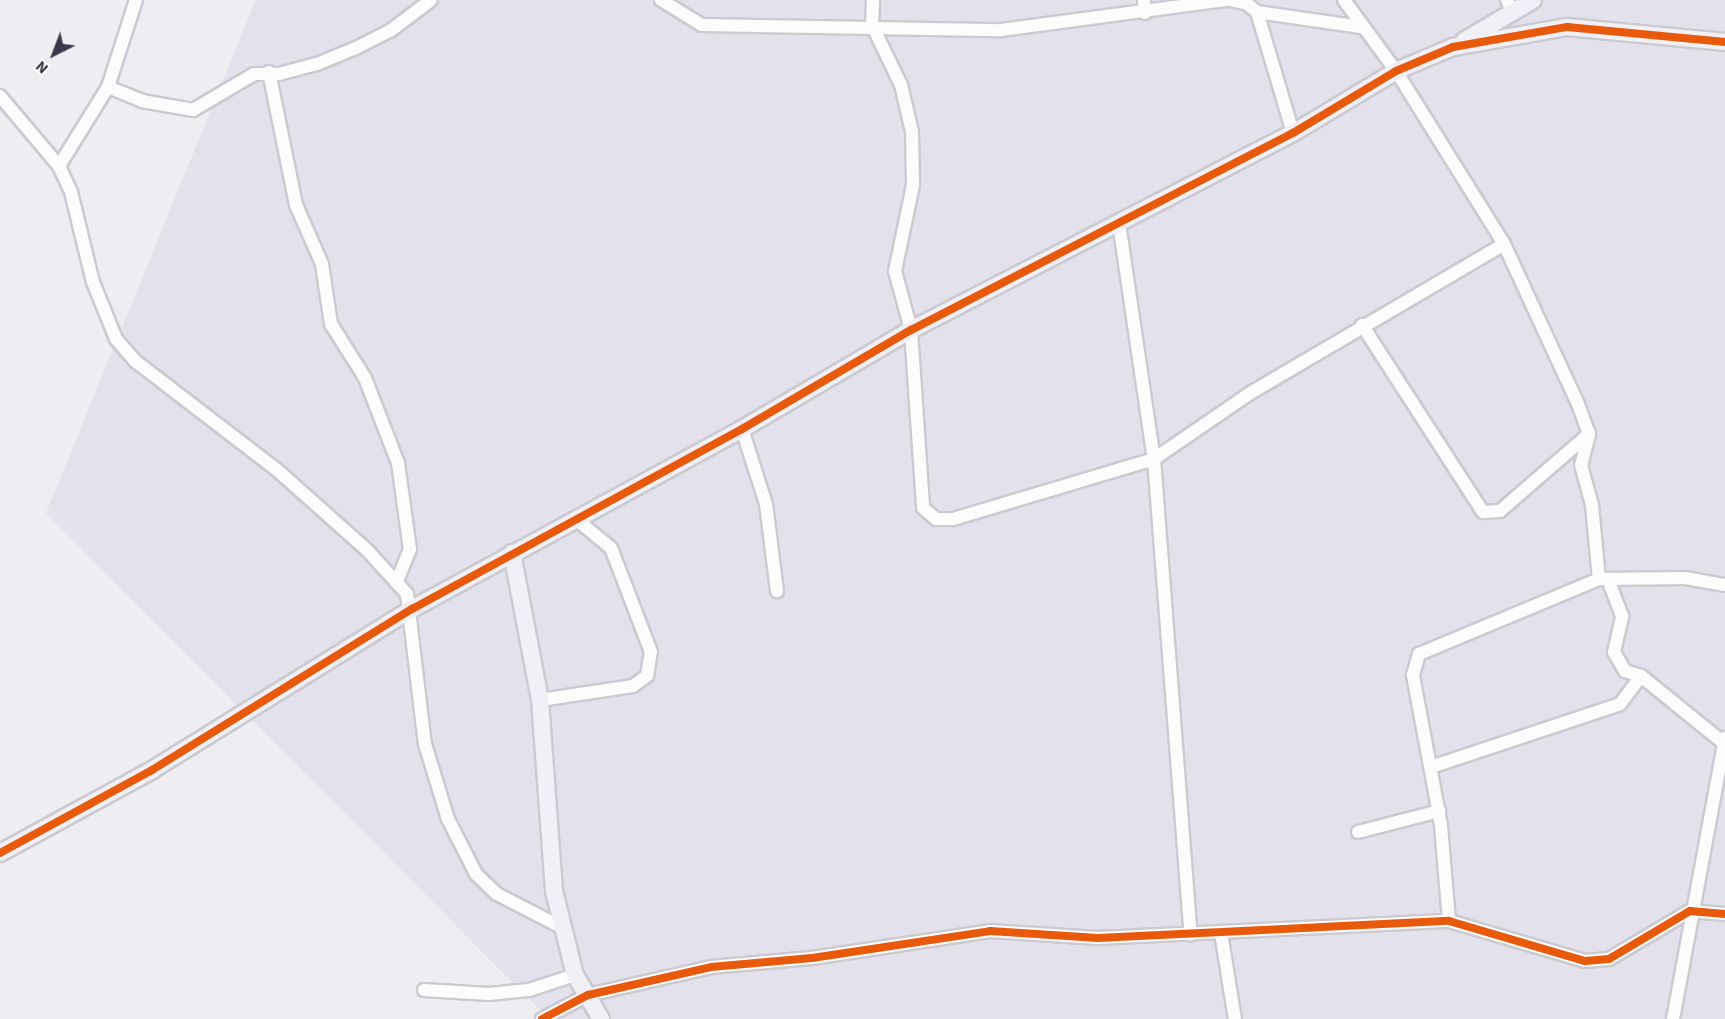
<!DOCTYPE html>
<html>
<head>
<meta charset="utf-8">
<style>
  body { margin:0 }
  #map { position:relative; width:1725px; height:1019px; overflow:hidden; background:#ededf2; font-family:"Source Sans 3",sans-serif }
  div>[style] { position:absolute }
  .residential>* { inset:0; background:#e2e1ec }
  .roads { filter:drop-shadow(2px 0 #cbcad0) drop-shadow(-2px 0 #cbcad0) drop-shadow(0 2px #cbcad0) drop-shadow(0 -2px #cbcad0) }
  .street>* { height:12px; margin:-6px; padding:0 6px; transform-origin:6px; border-radius:6px; background:#fcfcfd }
  .secondary>* { height:16px; margin:-8px; padding:0 8px; transform-origin:8px; border-radius:8px; background:#f2f0f7 }
  .cycleway>* { height:8px; margin:-4px; padding:0 4px; transform-origin:4px; border-radius:4px; background:#e8590c }
  span { translate:-50% -50%; white-space:nowrap; text-align:center; line-height:1.15; -webkit-text-stroke:6px #fff; paint-order:stroke }
  .north { position:absolute; left:24px; top:24px; width:60px; height:60px; -webkit-text-stroke:4px #fff; paint-order:stroke; rotate:222deg; font-size:16px; font-weight:700; line-height:24px; text-align:center; color:#3a3849 }
  .north::after { content:''; display:block; margin:auto; width:21px; height:27px; background:#3a3849; clip-path:polygon(50% 0,100% 100%,50% 72%,0 100%) }
</style>
</head>
<body>
<div id="map">
  <div class="residential">
    <i style="clip-path:polygon(256px 0,1725px 0,1725px 1019px,549px 1019px,46px 513px)"></i>
  </div>
  <div class="roads">
    <div class="street">
      <i style="left:661px;top:0;width:48px;rotate:31.4deg"></i>
      <i style="left:702px;top:25px;width:299px;rotate:1deg"></i>
      <i style="left:1001px;top:30px;width:228px;rotate:-7.6deg"></i>
      <i style="left:873px;top:0;width:25px;rotate:92deg"></i>
      <i style="left:872px;top:25px;width:67px;rotate:64.2deg"></i>
      <i style="left:901px;top:85px;width:48px;rotate:76.8deg"></i>
      <i style="left:912px;top:132px;width:53px;rotate:88.9deg"></i>
      <i style="left:913px;top:185px;width:88px;rotate:101.8deg"></i>
      <i style="left:895px;top:271px;width:61px;rotate:74.8deg"></i>
      <i style="left:911px;top:330px;width:178px;rotate:86.1deg"></i>
      <i style="left:923px;top:508px;width:17px;rotate:40deg"></i>
      <i style="left:936px;top:519px;width:17px"></i>
      <i style="left:953px;top:519px;width:210px;rotate:-16.6deg"></i>
      <i style="left:1154px;top:459px;width:119px;rotate:-34.4deg"></i>
      <i style="left:1252px;top:392px;width:292px;rotate:-30.4deg"></i>
      <i style="left:1144px;top:0;width:13px;rotate:86deg"></i>
      <i style="left:1230px;top:0;width:16px;rotate:11deg"></i>
      <i style="left:1246px;top:3px;width:14px;rotate:39deg"></i>
      <i style="left:1257px;top:12px;width:105px;rotate:8.2deg"></i>
      <i style="left:1344px;top:0;width:88px;rotate:53.8deg"></i>
      <i style="left:1396px;top:71px;width:204px;rotate:58deg"></i>
      <i style="left:1504px;top:244px;width:176px;rotate:65.2deg"></i>
      <i style="left:1578px;top:404px;width:32px;rotate:70deg"></i>
      <i style="left:1589px;top:434px;width:32px;rotate:104deg"></i>
      <i style="left:1581px;top:465px;width:41px;rotate:74.6deg"></i>
      <i style="left:1592px;top:505px;width:74px;rotate:84.6deg"></i>
      <i style="left:1507px;top:0;width:13px;rotate:67deg"></i>
      <i style="left:1257px;top:12px;width:126px;rotate:73.4deg"></i>
      <i style="left:269px;top:72px;width:136px;rotate:78.5deg"></i>
      <i style="left:296px;top:205px;width:64px;rotate:66.2deg"></i>
      <i style="left:322px;top:264px;width:61px;rotate:81.5deg"></i>
      <i style="left:331px;top:324px;width:64px;rotate:57.8deg"></i>
      <i style="left:365px;top:378px;width:91px;rotate:68.8deg"></i>
      <i style="left:398px;top:463px;width:87px;rotate:82.1deg"></i>
      <i style="left:410px;top:549px;width:35px;rotate:112deg"></i>
      <i style="left:108px;top:87px;width:37px;rotate:22deg"></i>
      <i style="left:142px;top:101px;width:52px;rotate:10deg"></i>
      <i style="left:193px;top:110px;width:71px;rotate:-30.5deg"></i>
      <i style="left:254px;top:74px;width:25px"></i>
      <i style="left:279px;top:74px;width:39px;rotate:-15deg"></i>
      <i style="left:317px;top:64px;width:42px;rotate:-22.3deg"></i>
      <i style="left:356px;top:48px;width:38px;rotate:-27deg"></i>
      <i style="left:390px;top:31px;width:51px;rotate:-37.1deg"></i>
      <i style="left:0;top:96px;width:92px;rotate:49.9deg"></i>
      <i style="left:59px;top:166px;width:29px;rotate:65deg"></i>
      <i style="left:71px;top:192px;width:93px;rotate:76.3deg"></i>
      <i style="left:93px;top:282px;width:61px;rotate:68deg"></i>
      <i style="left:116px;top:339px;width:29px;rotate:49deg"></i>
      <i style="left:135px;top:361px;width:178px;rotate:37.5deg"></i>
      <i style="left:276px;top:469px;width:123px;rotate:41.7deg"></i>
      <i style="left:368px;top:551px;width:58px;rotate:47.8deg"></i>
      <i style="left:407px;top:594px;width:151px;rotate:83.2deg"></i>
      <i style="left:425px;top:744px;width:78px;rotate:73deg"></i>
      <i style="left:448px;top:819px;width:62px;rotate:63deg"></i>
      <i style="left:476px;top:874px;width:29px;rotate:44deg"></i>
      <i style="left:497px;top:894px;width:72px;rotate:27.3deg"></i>
      <i style="left:59px;top:166px;width:93px;rotate:-58.2deg"></i>
      <i style="left:108px;top:87px;width:91px;rotate:-72.2deg"></i>
      <i style="left:1119px;top:223px;width:239px;rotate:81.6deg"></i>
      <i style="left:1154px;top:459px;width:477px;rotate:85.6deg"></i>
      <i style="left:1362px;top:325px;width:223px;rotate:57.1deg"></i>
      <i style="left:1483px;top:512px;width:17px;rotate:-3deg"></i>
      <i style="left:1500px;top:511px;width:118px;rotate:-40.9deg"></i>
      <i style="left:742px;top:429px;width:79px;rotate:72.3deg"></i>
      <i style="left:766px;top:504px;width:88px;rotate:82.8deg"></i>
      <i style="left:1641px;top:676px;width:108px;rotate:39deg"></i>
      <i style="left:540px;top:700px;width:94px;rotate:-8.6deg"></i>
      <i style="left:633px;top:686px;width:17px;rotate:-36deg"></i>
      <i style="left:647px;top:676px;width:24px;rotate:-81deg"></i>
      <i style="left:651px;top:652px;width:111px;rotate:-111deg"></i>
      <i style="left:611px;top:548px;width:45px;rotate:-140.4deg"></i>
      <i style="left:1431px;top:767px;width:199px;rotate:-18.4deg"></i>
      <i style="left:1620px;top:704px;width:35px;rotate:-53deg"></i>
      <i style="left:1641px;top:676px;width:17px;rotate:-163deg"></i>
      <i style="left:1625px;top:671px;width:22px;rotate:-120deg"></i>
      <i style="left:1614px;top:652px;width:37px;rotate:-77deg"></i>
      <i style="left:1622px;top:616px;width:40px;rotate:-111deg"></i>
      <i style="left:1358px;top:832px;width:84px;rotate:-14.5deg"></i>
      <i style="left:1449px;top:921px;width:96px;rotate:-94.8deg"></i>
      <i style="left:1441px;top:825px;width:153px;rotate:-100.6deg"></i>
      <i style="left:1413px;top:675px;width:22px;rotate:-74deg"></i>
      <i style="left:1419px;top:654px;width:195px;rotate:-22.6deg"></i>
      <i style="left:1599px;top:579px;width:86px;rotate:-0.7deg"></i>
      <i style="left:1685px;top:578px;width:41px;rotate:9.9deg"></i>
      <i style="left:1221px;top:933px;width:87px;rotate:80.8deg"></i>
      <i style="left:424px;top:990px;width:65px;rotate:3.5deg"></i>
      <i style="left:489px;top:994px;width:40px;rotate:-5.7deg"></i>
      <i style="left:529px;top:990px;width:48px;rotate:-18.1deg"></i>
      <i style="left:542px;top:1019px;width:52px;rotate:-27.6deg"></i>
      <i style="left:588px;top:995px;width:126px;rotate:-12.8deg"></i>
      <i style="left:711px;top:967px;width:101px;rotate:-5.1deg"></i>
      <i style="left:812px;top:958px;width:180px;rotate:-8.6deg"></i>
      <i style="left:990px;top:931px;width:108px;rotate:3.7deg"></i>
      <i style="left:1098px;top:938px;width:351px;rotate:-2.8deg"></i>
      <i style="left:1449px;top:921px;width:142px;rotate:16.4deg"></i>
      <i style="left:1585px;top:961px;width:24px;rotate:-5deg"></i>
      <i style="left:1609px;top:959px;width:94px;rotate:-30.7deg"></i>
      <i style="left:1690px;top:911px;width:35px;rotate:5deg"></i>
      <i style="left:1673px;top:1019px;width:286px;rotate:-79.5deg"></i>
    </div>
    <div class="secondary">
      <i style="left:1464px;top:41px;width:80px;rotate:-30.7deg"></i>
      <i style="left:512px;top:553px;width:150px;rotate:79.2deg"></i>
      <i style="left:540px;top:700px;width:192px;rotate:85.8deg"></i>
      <i style="left:554px;top:891px;width:87px;rotate:76deg"></i>
      <i style="left:575px;top:975px;width:51px;rotate:59.4deg"></i>
      <i style="left:0;top:853px;width:173px;rotate:-28.6deg"></i>
      <i style="left:152px;top:770px;width:306px;rotate:-31.8deg"></i>
      <i style="left:412px;top:609px;width:376px;rotate:-28.6deg"></i>
      <i style="left:742px;top:429px;width:196px;rotate:-30.4deg"></i>
      <i style="left:911px;top:330px;width:430px;rotate:-27.3deg"></i>
      <i style="left:1293px;top:133px;width:120px;rotate:-31deg"></i>
      <i style="left:1396px;top:71px;width:62px;rotate:-22.8deg"></i>
      <i style="left:1453px;top:47px;width:116px;rotate:-10deg"></i>
      <i style="left:1567px;top:27px;width:159px;rotate:5.4deg"></i>
    </div>
  </div>
  <div class="cycleway">
    <i style="left:0;top:853px;width:173px;rotate:-28.6deg"></i>
    <i style="left:152px;top:770px;width:306px;rotate:-31.8deg"></i>
    <i style="left:412px;top:609px;width:376px;rotate:-28.6deg"></i>
    <i style="left:742px;top:429px;width:196px;rotate:-30.4deg"></i>
    <i style="left:911px;top:330px;width:430px;rotate:-27.3deg"></i>
    <i style="left:1293px;top:133px;width:120px;rotate:-31deg"></i>
    <i style="left:1396px;top:71px;width:62px;rotate:-22.8deg"></i>
    <i style="left:1453px;top:47px;width:116px;rotate:-10deg"></i>
    <i style="left:1567px;top:27px;width:159px;rotate:5.4deg"></i>
    <i style="left:542px;top:1019px;width:52px;rotate:-27.6deg"></i>
    <i style="left:588px;top:995px;width:126px;rotate:-12.8deg"></i>
    <i style="left:711px;top:967px;width:101px;rotate:-5.1deg"></i>
    <i style="left:812px;top:958px;width:180px;rotate:-8.6deg"></i>
    <i style="left:990px;top:931px;width:108px;rotate:3.7deg"></i>
    <i style="left:1098px;top:938px;width:351px;rotate:-2.8deg"></i>
    <i style="left:1449px;top:921px;width:142px;rotate:16.4deg"></i>
    <i style="left:1585px;top:961px;width:24px;rotate:-5deg"></i>
    <i style="left:1609px;top:959px;width:94px;rotate:-30.7deg"></i>
    <i style="left:1690px;top:911px;width:35px;rotate:5deg"></i>
  </div>
  <div class="north">N</div>
</div>
</body>
</html>
